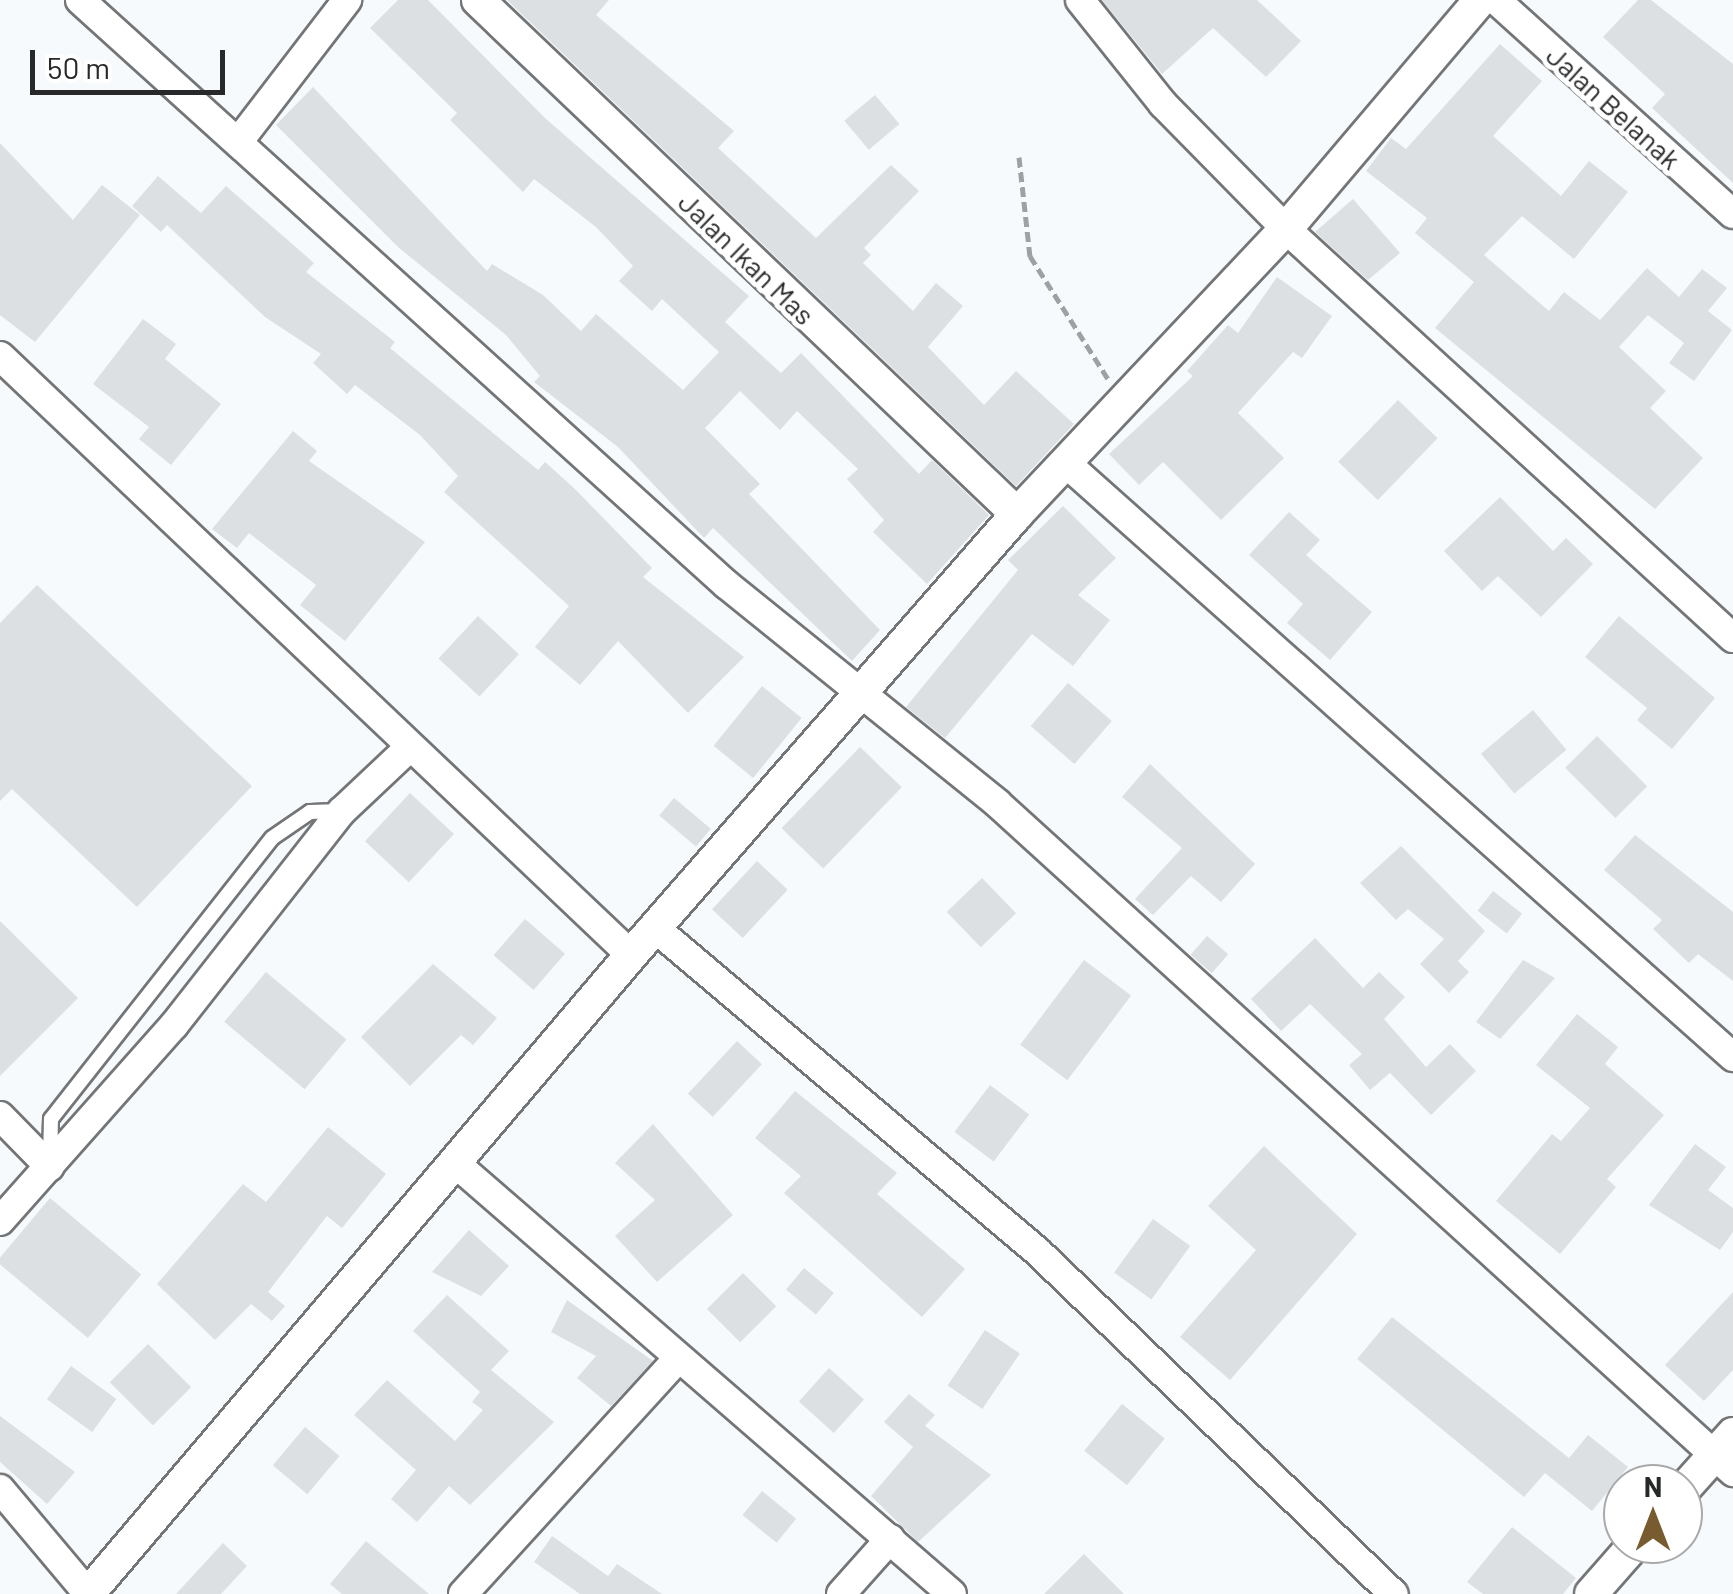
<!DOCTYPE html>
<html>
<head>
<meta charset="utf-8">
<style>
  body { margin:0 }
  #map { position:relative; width:1733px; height:1594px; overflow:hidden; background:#f7fafc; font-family:Barlow,sans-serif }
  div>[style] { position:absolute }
  .building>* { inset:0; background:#dde0e2; transform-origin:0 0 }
  .path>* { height:5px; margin-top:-2.5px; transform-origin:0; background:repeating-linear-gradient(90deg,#9ea0a2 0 10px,transparent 0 15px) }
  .roads { filter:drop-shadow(2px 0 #737577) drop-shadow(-2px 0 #737577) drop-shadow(0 2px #737577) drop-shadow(0 -2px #737577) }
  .service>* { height:14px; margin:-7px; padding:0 7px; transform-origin:7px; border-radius:7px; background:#fff }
  .minor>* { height:28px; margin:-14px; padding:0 14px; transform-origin:14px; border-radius:14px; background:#fff }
  .tertiary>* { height:32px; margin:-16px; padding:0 16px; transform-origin:16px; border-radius:16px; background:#fff }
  span { translate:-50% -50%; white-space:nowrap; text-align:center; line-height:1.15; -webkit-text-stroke:10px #fff; paint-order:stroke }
  .street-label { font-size:28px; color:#272829 }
  .north { position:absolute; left:1603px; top:1464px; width:100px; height:100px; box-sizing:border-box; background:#fff; border:2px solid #a9a9a9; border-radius:50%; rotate:0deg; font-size:28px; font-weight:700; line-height:40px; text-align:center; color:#272829 }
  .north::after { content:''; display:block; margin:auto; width:35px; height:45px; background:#785c2f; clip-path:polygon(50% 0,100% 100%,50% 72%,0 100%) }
  .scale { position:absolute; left:30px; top:50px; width:195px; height:45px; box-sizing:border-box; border:5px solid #272829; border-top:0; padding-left:12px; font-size:30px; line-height:35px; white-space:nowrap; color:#272829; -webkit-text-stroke:8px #fff; paint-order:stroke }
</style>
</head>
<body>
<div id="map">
  <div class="building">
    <i style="clip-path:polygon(398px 0,428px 0,545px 118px,749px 296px,725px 322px,781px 373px,801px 353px,919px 474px,932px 460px,989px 515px,927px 584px,873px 532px,884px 520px,847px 479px,858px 469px,797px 411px,780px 430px,740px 391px,705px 428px,760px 484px,749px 494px,880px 630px,852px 661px,713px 528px,704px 538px,618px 447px,534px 382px,540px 376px,506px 335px,398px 247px,276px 125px,313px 87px,487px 271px,492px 264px,543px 295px,581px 331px,596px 314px,683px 390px,719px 352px,662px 299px,652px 311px,619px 281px,633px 266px,596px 227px,534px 179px,523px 192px,450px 120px,457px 113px,370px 28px)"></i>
    <i style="clip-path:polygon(507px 0,609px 0,596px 15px,734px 131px,718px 148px,816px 238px,891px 165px,919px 191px,864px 248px,871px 255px,863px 263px,913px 311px,936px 283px,963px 306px,928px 347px,984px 405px,1016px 371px,1074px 424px,1016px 486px)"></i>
    <i style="clip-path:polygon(1102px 0,1257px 0,1301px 41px,1266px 77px,1213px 28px,1162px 74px)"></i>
    <i style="clip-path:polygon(1638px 0,1651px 0,1733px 64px,1733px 183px,1652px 108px,1665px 94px,1603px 37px)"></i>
    <i style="clip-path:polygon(1500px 44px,1542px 81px,1493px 136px,1561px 196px,1589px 161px,1628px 192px,1574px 259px,1522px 216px,1484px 255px,1549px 311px,1564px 292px,1600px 320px,1647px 268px,1679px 297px,1702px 269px,1727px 288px,1708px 311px,1732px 330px,1694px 381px,1669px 363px,1684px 343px,1648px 315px,1619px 347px,1666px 391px,1650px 408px,1703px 458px,1655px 509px,1435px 328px,1474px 282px,1415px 233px,1427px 218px,1366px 171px,1391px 138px,1406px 149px)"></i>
    <i style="left:875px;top:95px;width:38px;height:40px;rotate:50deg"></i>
    <i style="clip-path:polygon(0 143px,73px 220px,102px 185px,140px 215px,35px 342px,0 315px)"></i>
    <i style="clip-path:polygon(158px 176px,201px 213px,226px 186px,314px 263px,306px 272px,395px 342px,390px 348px,538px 470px,545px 462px,575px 489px,652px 568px,643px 577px,744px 657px,688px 713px,618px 641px,580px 685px,535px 647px,569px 606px,444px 492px,458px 476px,420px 435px,355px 385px,347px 394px,313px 363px,321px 354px,265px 317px,167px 225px,161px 232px,132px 206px)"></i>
    <i style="clip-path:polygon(1353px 199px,1400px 253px,1368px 280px,1315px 232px)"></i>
    <i style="clip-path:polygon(1277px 277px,1332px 316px,1302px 358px,1293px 352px,1238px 413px,1284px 458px,1221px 520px,1163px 462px,1139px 485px,1109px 454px,1193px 376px,1187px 371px,1228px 325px,1238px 333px)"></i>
    <i style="clip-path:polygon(143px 319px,176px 344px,165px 359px,221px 404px,171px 465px,139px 439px,149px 427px,93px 384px)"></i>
    <i style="left:1398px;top:400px;width:55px;height:86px;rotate:44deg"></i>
    <i style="clip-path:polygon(293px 431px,317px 451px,309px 461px,425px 542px,345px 641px,300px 605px,316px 585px,249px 533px,237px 548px,212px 529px)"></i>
    <i style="clip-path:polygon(1500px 497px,1553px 551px,1566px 538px,1593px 564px,1541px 617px,1498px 576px,1482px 591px,1444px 551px)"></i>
    <i style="clip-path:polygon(1063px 506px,1116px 558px,1078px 595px,1110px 620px,1073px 666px,1032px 634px,945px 738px,906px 707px,1018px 570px,1008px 560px)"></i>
    <i style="clip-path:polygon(1289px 512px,1320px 540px,1306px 555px,1372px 612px,1330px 660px,1287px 623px,1303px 604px,1249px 555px)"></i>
    <i style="clip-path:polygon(37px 585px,252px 786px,137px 907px,12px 789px,0 801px,0 623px)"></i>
    <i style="left:478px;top:616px;width:56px;height:58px;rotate:43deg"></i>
    <i style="clip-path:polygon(1619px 616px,1715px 698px,1672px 749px,1637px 720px,1647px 708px,1585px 657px)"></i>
    <i style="left:1068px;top:683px;width:58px;height:57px;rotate:41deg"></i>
    <i style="left:762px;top:686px;width:51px;height:77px;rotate:39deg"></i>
    <i style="left:1533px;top:710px;width:52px;height:68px;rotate:50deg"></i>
    <i style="left:1597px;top:736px;width:71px;height:45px;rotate:45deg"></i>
    <i style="left:860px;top:747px;width:58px;height:113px;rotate:44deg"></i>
    <i style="clip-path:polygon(1150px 764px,1255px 864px,1221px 902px,1191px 876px,1153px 915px,1135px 899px,1182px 848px,1122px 797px)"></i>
    <i style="left:410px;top:793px;width:60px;height:66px;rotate:43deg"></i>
    <i style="left:674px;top:798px;width:48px;height:23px;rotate:40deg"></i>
    <i style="clip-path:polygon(1635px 835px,1733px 912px,1733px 981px,1698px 954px,1689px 963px,1653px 929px,1662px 920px,1604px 870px)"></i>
    <i style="clip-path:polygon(1401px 846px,1485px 931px,1458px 961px,1469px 972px,1449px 993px,1420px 964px,1444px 939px,1408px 909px,1396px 920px,1360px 883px)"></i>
    <i style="left:757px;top:861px;width:42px;height:66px;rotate:43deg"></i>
    <i style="left:982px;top:878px;width:49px;height:49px;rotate:46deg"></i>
    <i style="left:1493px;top:891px;width:37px;height:25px;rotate:38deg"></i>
    <i style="left:525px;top:919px;width:53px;height:48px;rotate:41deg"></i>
    <i style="clip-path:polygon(0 921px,78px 998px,0 1076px)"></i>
    <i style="left:1207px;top:936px;width:28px;height:25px;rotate:41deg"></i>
    <i style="clip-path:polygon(1315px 938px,1363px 988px,1379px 972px,1405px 997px,1384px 1019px,1426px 1067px,1450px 1044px,1476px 1071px,1431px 1115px,1390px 1073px,1370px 1090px,1349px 1065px,1362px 1054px,1310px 1004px,1281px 1031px,1251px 999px)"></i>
    <i style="left:1084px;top:960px;width:59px;height:106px;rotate:37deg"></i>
    <i style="clip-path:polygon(1523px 960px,1555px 978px,1500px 1039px,1476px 1022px)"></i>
    <i style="clip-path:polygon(433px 964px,497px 1018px,473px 1045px,461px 1035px,410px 1086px,361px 1037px)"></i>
    <i style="left:266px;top:972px;width:105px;height:65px;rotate:40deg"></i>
    <i style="clip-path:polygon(1577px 1014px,1618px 1047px,1605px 1064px,1664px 1115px,1607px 1179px,1616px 1187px,1560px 1254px,1496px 1201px,1552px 1134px,1561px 1141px,1590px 1108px,1536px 1065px)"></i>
    <i style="left:737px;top:1041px;width:34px;height:72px;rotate:43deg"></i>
    <i style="left:990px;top:1085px;width:49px;height:59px;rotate:37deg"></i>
    <i style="clip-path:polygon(795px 1091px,897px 1173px,877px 1194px,965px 1269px,922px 1317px,784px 1193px,801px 1176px,755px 1138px)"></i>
    <i style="clip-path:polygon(653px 1124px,733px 1215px,657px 1282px,615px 1236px,655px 1200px,615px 1163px)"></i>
    <i style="clip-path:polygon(328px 1127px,386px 1174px,342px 1228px,327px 1216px,268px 1292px,285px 1306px,272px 1321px,251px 1304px,215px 1340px,157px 1284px,243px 1184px,266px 1202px)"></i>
    <i style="clip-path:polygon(1695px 1144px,1726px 1167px,1708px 1190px,1733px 1208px,1733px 1232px,1720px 1250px,1649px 1205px)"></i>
    <i style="clip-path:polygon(1264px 1146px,1357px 1234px,1230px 1380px,1180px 1337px,1256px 1250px,1208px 1206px)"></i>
    <i style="left:50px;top:1198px;width:119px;height:83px;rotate:40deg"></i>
    <i style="left:1153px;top:1219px;width:46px;height:66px;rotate:36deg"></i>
    <i style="clip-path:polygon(469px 1230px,509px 1266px,481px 1296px,432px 1272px)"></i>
    <i style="left:804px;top:1268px;width:39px;height:28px;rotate:40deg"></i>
    <i style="left:743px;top:1273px;width:47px;height:51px;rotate:45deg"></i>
    <i style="clip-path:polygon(1733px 1292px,1733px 1370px,1704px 1401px,1665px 1365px)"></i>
    <i style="clip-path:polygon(447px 1295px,509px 1351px,491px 1370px,554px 1422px,470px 1505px,449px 1486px,417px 1522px,391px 1499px,416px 1470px,354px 1415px,387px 1380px,455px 1441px,483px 1410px,472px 1402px,480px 1392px,413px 1331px)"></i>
    <i style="clip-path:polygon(567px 1300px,653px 1361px,611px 1406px,577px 1378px,596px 1356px,551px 1332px)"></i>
    <i style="clip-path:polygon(1392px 1317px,1569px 1458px,1588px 1435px,1628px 1467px,1592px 1511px,1545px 1473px,1524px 1497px,1357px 1359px)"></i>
    <i style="left:985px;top:1330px;width:42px;height:67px;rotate:34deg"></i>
    <i style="left:148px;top:1344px;width:61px;height:54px;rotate:45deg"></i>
    <i style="left:71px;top:1366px;width:56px;height:41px;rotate:36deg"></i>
    <i style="left:829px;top:1368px;width:47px;height:45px;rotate:42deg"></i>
    <i style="clip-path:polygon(909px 1394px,935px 1415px,925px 1426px,991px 1475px,918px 1542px,871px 1496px,913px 1447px,884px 1422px)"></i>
    <i style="left:1122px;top:1404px;width:55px;height:60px;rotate:39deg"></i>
    <i style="clip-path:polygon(0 1416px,75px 1472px,47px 1504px,0 1462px)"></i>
    <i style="left:305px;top:1427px;width:45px;height:50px;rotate:40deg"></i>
    <i style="left:762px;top:1491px;width:44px;height:31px;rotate:39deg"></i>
    <i style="clip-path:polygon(1512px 1527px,1576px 1578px,1563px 1594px,1483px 1594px,1467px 1582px)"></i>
    <i style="clip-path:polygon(552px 1536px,608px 1576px,617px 1564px,662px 1594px,580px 1594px,534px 1562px)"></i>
    <i style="clip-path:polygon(366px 1541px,429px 1594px,342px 1594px,330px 1584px)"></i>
    <i style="clip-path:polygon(223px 1543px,247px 1566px,221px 1594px,176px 1594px)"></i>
    <i style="clip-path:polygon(1084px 1554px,1124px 1594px,1044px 1594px)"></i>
  </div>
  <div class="path">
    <i style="left:1019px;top:157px;width:100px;rotate:83.7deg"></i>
    <i style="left:1030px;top:256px;width:146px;rotate:57.6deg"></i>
  </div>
  <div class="roads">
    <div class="service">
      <i style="left:50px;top:1162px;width:43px;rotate:-88.7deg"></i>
      <i style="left:51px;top:1119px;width:357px;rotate:-51.8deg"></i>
      <i style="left:272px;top:838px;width:46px;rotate:-34.4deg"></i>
      <i style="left:310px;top:812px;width:31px;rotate:-2deg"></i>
    </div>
    <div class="minor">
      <i style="left:80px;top:0;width:872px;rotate:42.12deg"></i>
      <i style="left:727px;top:585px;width:347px;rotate:38.9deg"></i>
      <i style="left:997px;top:803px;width:995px;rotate:42.27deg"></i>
      <i style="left:1080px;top:0;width:133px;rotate:51.4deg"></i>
      <i style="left:1163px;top:104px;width:175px;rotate:45.5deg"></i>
      <i style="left:1286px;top:229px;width:606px;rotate:42.46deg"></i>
      <i style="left:1496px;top:0;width:319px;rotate:42.1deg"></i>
      <i style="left:239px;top:141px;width:178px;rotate:-52.5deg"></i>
      <i style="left:0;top:356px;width:870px;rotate:43.51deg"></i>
      <i style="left:1067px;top:464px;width:892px;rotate:41.68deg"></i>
      <i style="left:655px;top:928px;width:500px;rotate:40.22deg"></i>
      <i style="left:1037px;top:1251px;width:495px;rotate:43.9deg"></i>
      <i style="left:0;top:1116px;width:71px;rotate:45.6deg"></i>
      <i style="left:454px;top:1162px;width:659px;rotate:40.94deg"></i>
      <i style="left:0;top:1221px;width:262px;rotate:-48.4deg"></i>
      <i style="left:174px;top:1025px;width:272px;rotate:-51.9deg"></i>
      <i style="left:342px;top:811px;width:93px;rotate:-43.3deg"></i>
      <i style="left:0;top:1489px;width:133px;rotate:49.9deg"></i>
      <i style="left:463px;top:1594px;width:317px;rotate:-47.6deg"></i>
      <i style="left:841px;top:1594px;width:74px;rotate:-48.3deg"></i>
    </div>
    <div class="tertiary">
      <i style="left:478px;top:0;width:745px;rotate:43.64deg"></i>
      <i style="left:1683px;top:1490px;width:75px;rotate:-48.2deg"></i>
      <i style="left:88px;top:1594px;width:839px;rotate:-49.64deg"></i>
      <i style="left:631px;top:955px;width:586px;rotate:-48.8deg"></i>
      <i style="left:1017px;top:514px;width:392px;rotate:-46.7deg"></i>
      <i style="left:1286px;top:229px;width:300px;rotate:-49.7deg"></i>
      <i style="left:1591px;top:1594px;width:67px;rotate:-48.7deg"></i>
    </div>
  </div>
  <div class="street-label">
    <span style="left:1614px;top:107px;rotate:42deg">Jalan Belanak</span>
    <span style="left:747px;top:258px;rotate:44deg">Jalan Ikan Mas</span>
  </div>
  <div class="north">N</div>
  <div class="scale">50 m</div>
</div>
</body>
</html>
